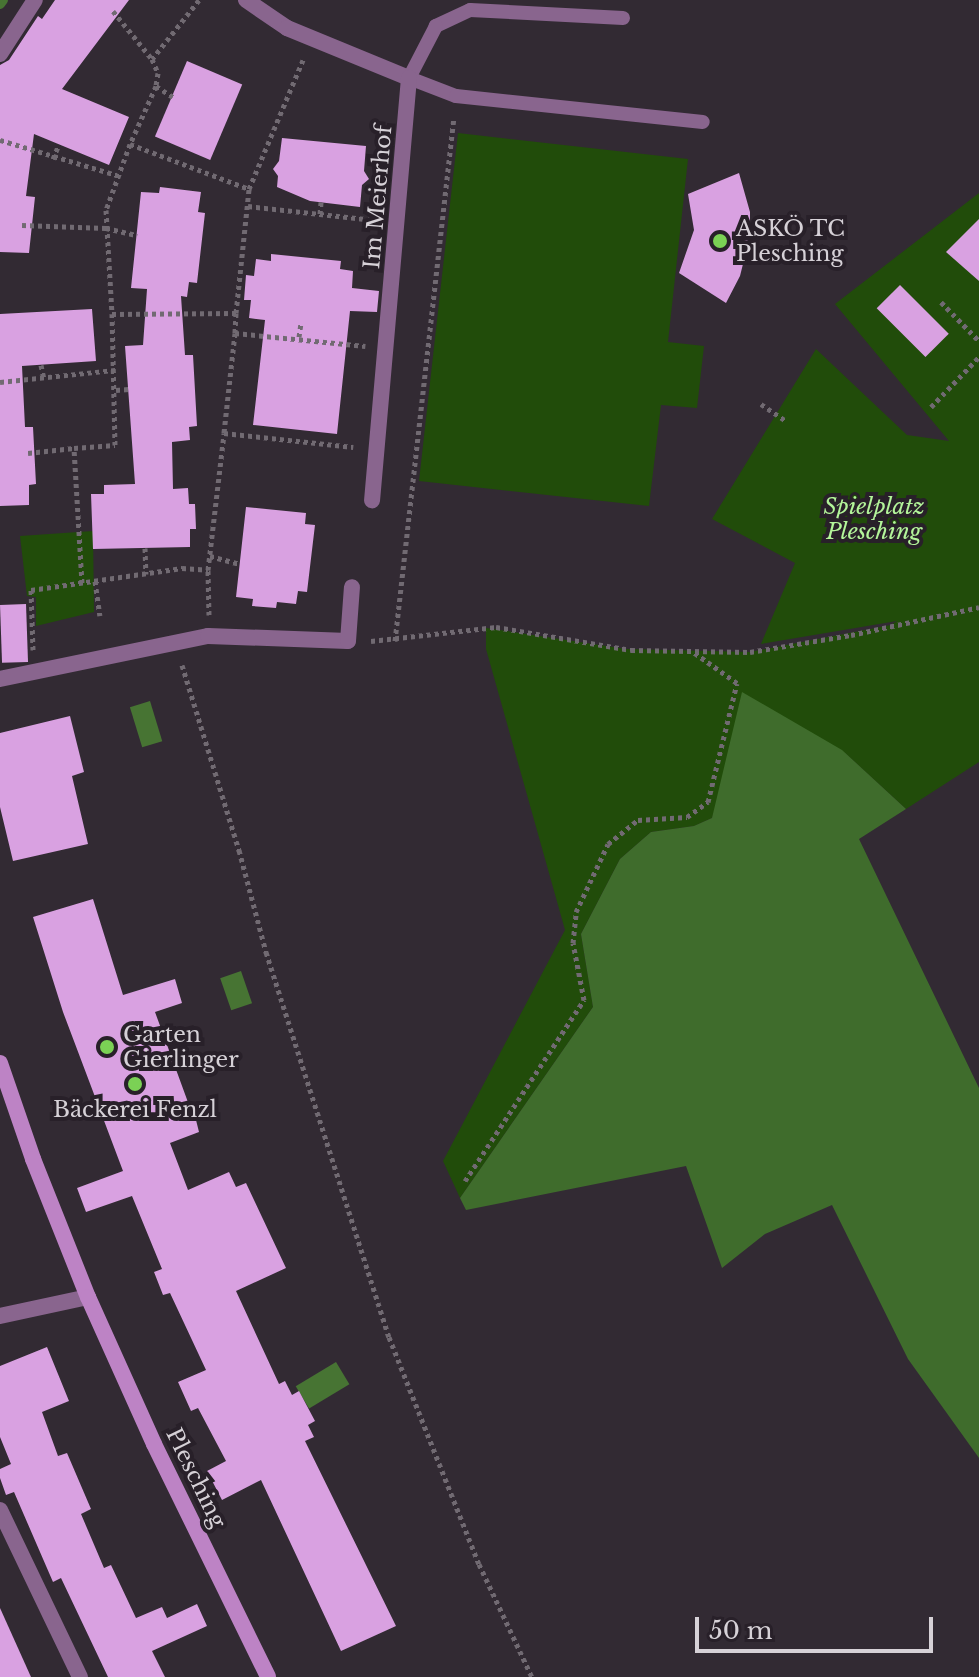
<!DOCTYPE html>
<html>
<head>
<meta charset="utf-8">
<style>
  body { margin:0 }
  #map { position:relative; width:979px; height:1677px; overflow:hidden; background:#322a33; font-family:"Libre Baskerville",serif }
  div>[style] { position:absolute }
  .green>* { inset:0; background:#214c0a }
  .forest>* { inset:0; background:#3f6c2c }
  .water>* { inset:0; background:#477433; transform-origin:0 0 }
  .stream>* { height:10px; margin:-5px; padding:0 5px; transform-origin:5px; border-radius:5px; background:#477433 }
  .building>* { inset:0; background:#d9a1e1; transform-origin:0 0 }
  .path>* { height:5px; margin-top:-2.5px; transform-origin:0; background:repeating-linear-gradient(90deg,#716a72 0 4px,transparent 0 8px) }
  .service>* { height:14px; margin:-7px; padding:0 7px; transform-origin:7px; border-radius:7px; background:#89658e }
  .minor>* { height:16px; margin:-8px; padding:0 8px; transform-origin:8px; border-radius:8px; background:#89658e }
  .secondary>* { height:16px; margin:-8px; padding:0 8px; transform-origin:8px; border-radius:8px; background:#bd83c5 }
  .dots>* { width:22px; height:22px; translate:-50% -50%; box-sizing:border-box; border:4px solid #282029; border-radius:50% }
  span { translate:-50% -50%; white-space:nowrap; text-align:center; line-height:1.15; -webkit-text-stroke:8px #282029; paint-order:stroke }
  .street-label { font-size:22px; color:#d6d1d7 }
  .poi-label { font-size:22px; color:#d6d1d7 }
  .left { translate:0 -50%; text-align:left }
  .park-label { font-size:22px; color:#b3f59a; font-style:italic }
  .scale { position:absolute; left:695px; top:1617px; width:238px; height:36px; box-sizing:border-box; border:4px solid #d6d1d7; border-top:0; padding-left:10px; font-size:24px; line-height:28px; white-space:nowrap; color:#d6d1d7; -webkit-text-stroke:6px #282029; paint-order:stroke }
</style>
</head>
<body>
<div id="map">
  <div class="green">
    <i style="clip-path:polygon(458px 133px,688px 159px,668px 342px,704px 346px,697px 408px,661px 405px,649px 506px,419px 481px)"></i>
    <i style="clip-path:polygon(979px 193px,979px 762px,906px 809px,845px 753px,723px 786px,712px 818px,694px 826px,651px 832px,620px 859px,581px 934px,593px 1007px,460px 1198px,443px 1161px,565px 930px,486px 649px,486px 628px,626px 649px,750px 652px,891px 625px,897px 621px,761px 644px,795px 563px,712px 519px,816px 349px,907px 435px,949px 441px,835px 304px)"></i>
    <i style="clip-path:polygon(93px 531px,94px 612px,36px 626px,36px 597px,27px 596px,20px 536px)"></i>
  </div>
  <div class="forest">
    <i style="clip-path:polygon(742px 692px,842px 750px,906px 809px,859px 839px,979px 1088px,979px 1458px,908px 1359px,832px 1205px,765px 1234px,722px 1268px,686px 1166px,466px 1210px,460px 1198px,593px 1007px,581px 934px,620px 859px,651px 832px,694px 826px,712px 818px)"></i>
  </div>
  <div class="water">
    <i style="left:150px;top:701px;width:42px;height:21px;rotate:73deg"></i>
    <i style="left:241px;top:971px;width:34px;height:22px;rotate:71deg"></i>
    <i style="left:336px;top:1362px;width:26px;height:47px;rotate:59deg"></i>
  </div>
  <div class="stream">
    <i style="left:0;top:4px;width:5px;rotate:-53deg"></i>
  </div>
  <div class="building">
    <i style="clip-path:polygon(55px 0,129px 0,62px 89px,129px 117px,109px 165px,34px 134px,26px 196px,35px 197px,29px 253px,0 252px,0 65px,9px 60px,38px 16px,42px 19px)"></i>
    <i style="left:187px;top:61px;width:60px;height:82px;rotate:23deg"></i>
    <i style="clip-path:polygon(282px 138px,366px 146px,364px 171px,369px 179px,362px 185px,360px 207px,310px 201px,277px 187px,278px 176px,273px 169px,279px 161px)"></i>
    <i style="clip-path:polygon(739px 173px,750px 212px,750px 236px,740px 276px,726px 303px,679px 273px,694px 230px,688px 194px)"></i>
    <i style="clip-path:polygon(160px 187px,201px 192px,198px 212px,205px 213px,197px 283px,189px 282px,187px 297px,181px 296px,185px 355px,193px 355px,197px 426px,189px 427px,190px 440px,172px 442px,173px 489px,188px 488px,189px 504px,195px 504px,196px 529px,190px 529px,190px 547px,93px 549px,91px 494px,104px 494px,104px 485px,135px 484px,125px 346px,143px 345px,147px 289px,131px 288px,141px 192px,159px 193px)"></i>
    <i style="clip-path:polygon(979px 219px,979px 281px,946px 252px)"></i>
    <i style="clip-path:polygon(271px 254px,341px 261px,340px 269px,353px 271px,352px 288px,379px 291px,377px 312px,350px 311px,337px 434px,253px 425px,265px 320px,249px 318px,251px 300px,244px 300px,246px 275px,254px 276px,256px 259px,271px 261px)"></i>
    <i style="left:900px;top:285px;width:69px;height:33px;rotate:45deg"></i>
    <i style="clip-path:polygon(92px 309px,96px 361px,22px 366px,25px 427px,33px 427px,36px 484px,29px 485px,29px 505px,0 506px,0 314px)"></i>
    <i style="clip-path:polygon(246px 507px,306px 513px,305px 524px,315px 525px,307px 592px,298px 591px,296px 604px,277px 602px,276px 608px,252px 606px,253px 599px,236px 597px)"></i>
    <i style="left:26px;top:604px;width:58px;height:26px;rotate:88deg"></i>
    <i style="clip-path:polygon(70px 716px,84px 772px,72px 776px,88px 844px,13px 861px,0 807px,0 733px)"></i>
    <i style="clip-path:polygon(93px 899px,123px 995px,175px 979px,182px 1003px,155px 1012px,189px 1105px,192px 1104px,199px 1132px,170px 1143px,188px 1190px,229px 1172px,236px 1187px,246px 1183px,286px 1268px,236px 1291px,279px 1384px,285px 1381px,292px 1395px,299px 1391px,315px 1421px,308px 1425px,314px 1437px,305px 1441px,396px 1626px,341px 1651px,261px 1480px,222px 1500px,207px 1471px,226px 1461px,198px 1408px,191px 1411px,178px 1382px,206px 1370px,170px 1293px,163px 1295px,154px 1272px,162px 1269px,132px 1196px,86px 1212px,77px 1188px,123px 1171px,63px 1012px,33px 917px)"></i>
    <i style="clip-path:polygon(47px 1347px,69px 1401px,42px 1412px,58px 1456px,67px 1453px,91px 1509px,81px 1514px,104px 1568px,111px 1565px,136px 1618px,162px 1607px,167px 1618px,197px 1604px,207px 1626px,152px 1651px,165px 1677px,108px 1677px,61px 1578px,53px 1582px,14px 1492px,6px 1495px,0 1478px,0 1469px,11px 1464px,0 1437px,0 1366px)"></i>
    <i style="clip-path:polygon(0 1608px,31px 1677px,0 1677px)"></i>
  </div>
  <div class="path">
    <i style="left:199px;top:0;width:75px;rotate:128.5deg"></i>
    <i style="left:152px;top:59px;width:15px;rotate:67deg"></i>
    <i style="left:158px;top:73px;width:13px;rotate:99deg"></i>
    <i style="left:156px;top:86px;width:64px;rotate:114.1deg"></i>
    <i style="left:130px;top:144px;width:127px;rotate:20.7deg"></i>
    <i style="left:113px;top:11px;width:62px;rotate:50.9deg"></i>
    <i style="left:156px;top:86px;width:20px;rotate:33deg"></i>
    <i style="left:0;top:140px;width:122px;rotate:16.7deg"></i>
    <i style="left:130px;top:144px;width:70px;rotate:110deg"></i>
    <i style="left:106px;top:210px;width:104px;rotate:86.7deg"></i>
    <i style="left:112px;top:314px;width:124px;rotate:-0.5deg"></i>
    <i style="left:236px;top:313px;width:125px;rotate:-84deg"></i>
    <i style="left:249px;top:189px;width:140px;rotate:-67.3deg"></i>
    <i style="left:53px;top:159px;width:16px;rotate:-68deg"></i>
    <i style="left:248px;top:206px;width:127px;rotate:6.3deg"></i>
    <i style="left:320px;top:214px;width:12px;rotate:-85deg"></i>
    <i style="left:22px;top:225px;width:84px;rotate:2deg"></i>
    <i style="left:106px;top:228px;width:32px;rotate:13deg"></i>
    <i style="left:941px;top:302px;width:54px;rotate:45.7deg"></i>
    <i style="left:236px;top:313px;width:20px;rotate:93deg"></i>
    <i style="left:235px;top:333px;width:131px;rotate:5.7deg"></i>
    <i style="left:235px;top:333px;width:101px;rotate:96.3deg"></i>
    <i style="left:224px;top:433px;width:130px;rotate:6.2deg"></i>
    <i style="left:299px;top:337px;width:14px;rotate:-82deg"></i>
    <i style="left:41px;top:365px;width:14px;rotate:78deg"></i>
    <i style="left:0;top:382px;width:116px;rotate:-6deg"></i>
    <i style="left:116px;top:390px;width:13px;rotate:-4deg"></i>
    <i style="left:761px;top:404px;width:29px;rotate:34deg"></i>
    <i style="left:931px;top:407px;width:69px;rotate:-46.2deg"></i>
    <i style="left:28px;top:453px;width:46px;rotate:-6.2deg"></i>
    <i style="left:145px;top:548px;width:26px;rotate:88deg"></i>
    <i style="left:210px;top:556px;width:31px;rotate:15deg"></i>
    <i style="left:95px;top:581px;width:35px;rotate:82deg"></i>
    <i style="left:82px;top:583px;width:135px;rotate:-93.4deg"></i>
    <i style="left:74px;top:448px;width:41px;rotate:-4.2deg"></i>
    <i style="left:115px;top:445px;width:131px;rotate:-91.3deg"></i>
    <i style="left:209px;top:615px;width:45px;rotate:-91.3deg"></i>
    <i style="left:208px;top:570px;width:138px;rotate:-83.3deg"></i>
    <i style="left:371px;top:641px;width:126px;rotate:-6.4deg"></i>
    <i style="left:496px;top:627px;width:137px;rotate:9.7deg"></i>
    <i style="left:631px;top:650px;width:119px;rotate:1deg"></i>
    <i style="left:750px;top:652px;width:102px;rotate:-9.6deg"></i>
    <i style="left:851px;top:635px;width:131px;rotate:-12.3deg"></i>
    <i style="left:395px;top:641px;width:527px;rotate:-83.58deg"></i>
    <i style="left:33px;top:650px;width:60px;rotate:-91.9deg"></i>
    <i style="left:31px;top:590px;width:153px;rotate:-8.3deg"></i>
    <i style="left:182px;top:568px;width:26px;rotate:4deg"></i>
    <i style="left:182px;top:665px;width:194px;rotate:72.9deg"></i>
    <i style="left:239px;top:850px;width:106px;rotate:75.2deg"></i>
    <i style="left:266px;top:952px;width:404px;rotate:72.3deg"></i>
    <i style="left:389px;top:1337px;width:244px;rotate:68.4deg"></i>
    <i style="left:479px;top:1564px;width:125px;rotate:64.9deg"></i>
    <i style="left:465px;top:1181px;width:217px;rotate:-56.7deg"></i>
    <i style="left:584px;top:1000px;width:58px;rotate:-100.9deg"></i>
    <i style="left:573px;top:943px;width:31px;rotate:-84deg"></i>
    <i style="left:576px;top:912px;width:75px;rotate:-64.8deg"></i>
    <i style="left:608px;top:844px;width:38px;rotate:-39deg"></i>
    <i style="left:638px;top:820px;width:49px;rotate:-3.5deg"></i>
    <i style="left:687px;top:817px;width:26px;rotate:-36deg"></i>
    <i style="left:708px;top:802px;width:122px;rotate:-76.3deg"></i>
    <i style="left:737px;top:683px;width:55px;rotate:-144.6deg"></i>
  </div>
  <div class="service">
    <i style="left:623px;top:18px;width:153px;rotate:-177deg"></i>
    <i style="left:470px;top:10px;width:38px;rotate:155deg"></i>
    <i style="left:436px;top:26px;width:59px;rotate:117.4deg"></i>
    <i style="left:409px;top:78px;width:50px;rotate:21deg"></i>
    <i style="left:456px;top:96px;width:248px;rotate:6deg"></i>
  </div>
  <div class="minor">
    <i style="left:246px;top:0;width:50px;rotate:34.3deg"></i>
    <i style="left:287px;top:28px;width:132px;rotate:22.3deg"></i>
    <i style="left:409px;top:78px;width:424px;rotate:95deg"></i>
    <i style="left:0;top:54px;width:64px;rotate:-57.1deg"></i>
    <i style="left:0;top:679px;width:212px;rotate:-11.7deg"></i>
    <i style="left:208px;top:636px;width:140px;rotate:2deg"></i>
    <i style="left:348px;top:641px;width:54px;rotate:-85.8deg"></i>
    <i style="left:0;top:1316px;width:90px;rotate:-12.2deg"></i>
    <i style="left:0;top:1510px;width:185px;rotate:64.4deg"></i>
  </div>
  <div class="secondary">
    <i style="left:0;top:1063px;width:102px;rotate:71deg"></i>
    <i style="left:33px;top:1159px;width:149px;rotate:68.3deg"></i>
    <i style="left:88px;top:1297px;width:161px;rotate:65.8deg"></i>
    <i style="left:154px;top:1444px;width:259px;rotate:63.9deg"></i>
  </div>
  <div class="dots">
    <i style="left:720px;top:241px;background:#7bd155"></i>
    <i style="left:107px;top:1047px;background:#7bd155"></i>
    <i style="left:135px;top:1084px;background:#7bd155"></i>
  </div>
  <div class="street-label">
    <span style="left:378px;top:197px;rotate:-85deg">Im Meierhof</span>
    <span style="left:196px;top:1478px;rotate:64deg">Plesching</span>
  </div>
  <div class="poi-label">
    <span class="left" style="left:736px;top:241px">ASKÖ TC<br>Plesching</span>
    <span class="left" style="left:123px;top:1047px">Garten<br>Gierlinger</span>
    <span style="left:135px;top:1110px">Bäckerei Fenzl</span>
  </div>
  <div class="park-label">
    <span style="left:874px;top:519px">Spielplatz<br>Plesching</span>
  </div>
  <div class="scale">50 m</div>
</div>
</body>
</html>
